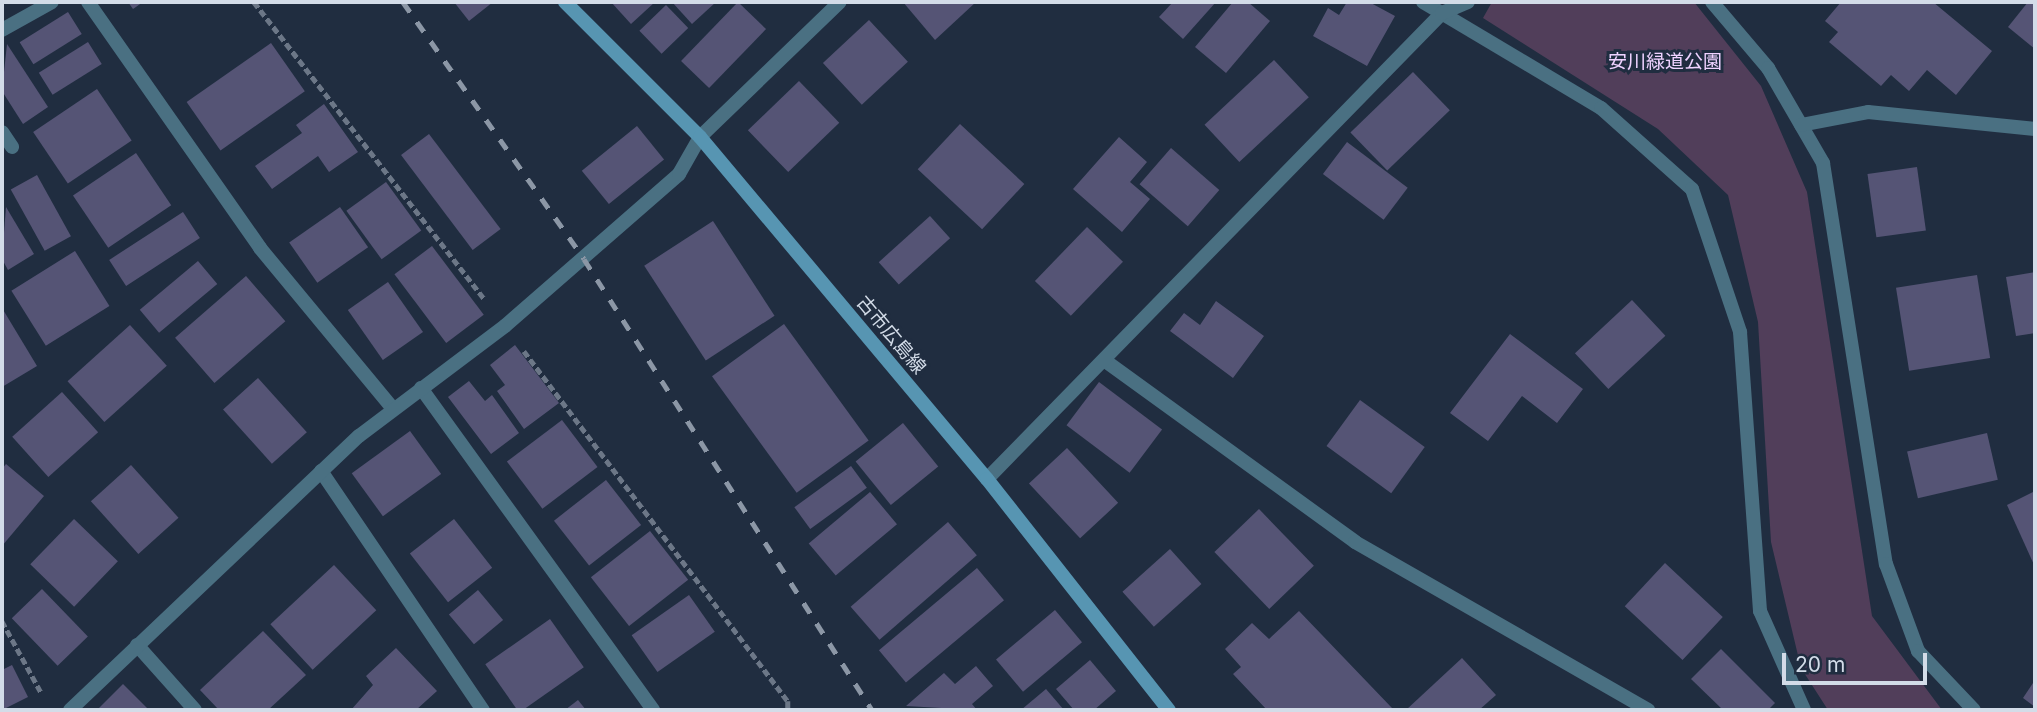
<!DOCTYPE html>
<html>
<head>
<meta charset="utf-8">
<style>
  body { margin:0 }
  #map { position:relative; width:2037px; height:712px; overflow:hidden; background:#202d40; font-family:Inter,"Noto Sans JP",sans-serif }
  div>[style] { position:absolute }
  .green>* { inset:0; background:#513e5a }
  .building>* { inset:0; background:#555475; transform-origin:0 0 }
  .path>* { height:4.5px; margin-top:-2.25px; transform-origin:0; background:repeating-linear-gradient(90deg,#6c7787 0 7px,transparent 0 10.5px) }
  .service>* { height:14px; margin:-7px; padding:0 7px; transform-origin:7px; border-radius:7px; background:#4a7082 }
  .minor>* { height:14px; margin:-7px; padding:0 7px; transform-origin:7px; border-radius:7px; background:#4a7082 }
  .secondary>* { height:14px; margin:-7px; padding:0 7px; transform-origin:7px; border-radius:7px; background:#5795b2 }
  .rail>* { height:5px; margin-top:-2.5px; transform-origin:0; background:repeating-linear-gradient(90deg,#8c97a6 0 12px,transparent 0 24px) }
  span { translate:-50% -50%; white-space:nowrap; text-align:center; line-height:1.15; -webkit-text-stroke:6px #202d40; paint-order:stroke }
  .park-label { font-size:19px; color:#efd2ff }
  .street-label { font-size:19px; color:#d3dce8 }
  .frame { position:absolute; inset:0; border:4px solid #d3dce8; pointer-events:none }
  .scale { position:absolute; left:1782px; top:653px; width:145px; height:32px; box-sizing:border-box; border:4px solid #d3dce8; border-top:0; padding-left:9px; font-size:21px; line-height:24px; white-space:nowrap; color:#d3dce8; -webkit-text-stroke:5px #202d40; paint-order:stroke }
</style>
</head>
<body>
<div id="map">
  <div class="green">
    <i style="clip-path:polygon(1492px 2px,1694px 2px,1761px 86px,1807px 192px,1872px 616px,1942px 710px,1828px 710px,1801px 668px,1771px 542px,1758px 322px,1728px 195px,1658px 129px,1483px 18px)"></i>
  </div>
  <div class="building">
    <i style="clip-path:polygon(128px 2px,143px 2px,133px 9px)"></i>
    <i style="clip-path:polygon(454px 2px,493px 2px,469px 21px)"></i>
    <i style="clip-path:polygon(611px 2px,655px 2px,631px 24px)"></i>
    <i style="clip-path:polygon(672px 2px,716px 2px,692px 24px)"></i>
    <i style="left:738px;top:2px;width:39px;height:82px;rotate:44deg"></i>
    <i style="clip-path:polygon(903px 2px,976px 2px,935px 40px)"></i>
    <i style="clip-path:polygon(1173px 2px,1216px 2px,1183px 39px,1159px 17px)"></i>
    <i style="clip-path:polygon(1233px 2px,1248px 2px,1270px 21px,1226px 73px,1195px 47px)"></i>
    <i style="clip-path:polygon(1347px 2px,1369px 2px,1395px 16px,1367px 66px,1313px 36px,1328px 8px,1339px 15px)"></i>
    <i style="clip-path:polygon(1841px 2px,1933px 2px,1992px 51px,1956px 95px,1927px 70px,1909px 91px,1891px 75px,1881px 86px,1829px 42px,1838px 32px,1825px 21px)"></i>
    <i style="clip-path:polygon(2028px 2px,2035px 2px,2035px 49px,2008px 27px)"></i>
    <i style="left:666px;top:5px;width:32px;height:37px;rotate:46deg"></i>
    <i style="left:68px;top:12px;width:26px;height:57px;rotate:58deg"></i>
    <i style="left:869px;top:20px;width:57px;height:63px;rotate:47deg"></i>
    <i style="left:88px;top:42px;width:26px;height:58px;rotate:58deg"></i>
    <i style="left:271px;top:43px;width:59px;height:103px;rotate:55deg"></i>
    <i style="clip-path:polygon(7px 44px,48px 107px,23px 124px,2px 91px)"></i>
    <i style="left:1274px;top:60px;width:51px;height:95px;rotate:47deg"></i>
    <i style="left:1413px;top:72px;width:53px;height:87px;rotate:46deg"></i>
    <i style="left:799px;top:81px;width:58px;height:71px;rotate:46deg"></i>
    <i style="left:97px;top:89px;width:62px;height:77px;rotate:56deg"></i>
    <i style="clip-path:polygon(324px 104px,358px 152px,329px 172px,318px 156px,272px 189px,255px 166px,302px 133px,296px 125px)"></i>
    <i style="left:960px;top:124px;width:88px;height:62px;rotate:43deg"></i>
    <i style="left:637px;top:126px;width:43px;height:71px;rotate:51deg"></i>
    <i style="left:429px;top:134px;width:119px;height:35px;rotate:53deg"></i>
    <i style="clip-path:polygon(1119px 137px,1147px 162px,1130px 182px,1150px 199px,1122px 232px,1073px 189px)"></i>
    <i style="left:1347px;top:142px;width:76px;height:40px;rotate:37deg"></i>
    <i style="left:1171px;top:148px;width:64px;height:48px;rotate:41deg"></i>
    <i style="left:136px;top:153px;width:63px;height:76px;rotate:56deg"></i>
    <i style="left:1917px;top:167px;width:64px;height:50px;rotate:82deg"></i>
    <i style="left:37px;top:175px;width:70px;height:30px;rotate:61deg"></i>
    <i style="left:386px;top:182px;width:60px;height:49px;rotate:54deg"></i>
    <i style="clip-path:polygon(6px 207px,34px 254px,8px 270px,2px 259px)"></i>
    <i style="left:340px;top:207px;width:49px;height:62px;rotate:55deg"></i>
    <i style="left:183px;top:212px;width:31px;height:88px;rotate:57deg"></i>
    <i style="left:930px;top:216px;width:30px;height:69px;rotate:48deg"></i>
    <i style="left:713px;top:221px;width:113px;height:82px;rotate:57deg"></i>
    <i style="left:1087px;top:227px;width:50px;height:75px;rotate:44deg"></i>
    <i style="left:432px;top:246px;width:86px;height:47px;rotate:53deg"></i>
    <i style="left:75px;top:251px;width:65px;height:75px;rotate:58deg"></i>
    <i style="left:198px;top:261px;width:30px;height:76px;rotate:50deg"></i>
    <i style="clip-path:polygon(2035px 272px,2035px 333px,2016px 336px,2006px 277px)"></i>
    <i style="left:1977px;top:275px;width:84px;height:82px;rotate:81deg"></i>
    <i style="left:246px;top:276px;width:60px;height:94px;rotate:49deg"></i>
    <i style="left:388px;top:282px;width:61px;height:49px;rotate:55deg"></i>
    <i style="left:1632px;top:300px;width:49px;height:78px;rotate:47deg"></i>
    <i style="clip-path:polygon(1216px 301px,1264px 336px,1233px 378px,1170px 331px,1184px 313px,1200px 325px)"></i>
    <i style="clip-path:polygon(2px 308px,37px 366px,2px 387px)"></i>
    <i style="left:784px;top:324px;width:144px;height:89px;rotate:54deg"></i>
    <i style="left:130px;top:325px;width:55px;height:84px;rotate:48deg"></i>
    <i style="clip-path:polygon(1510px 334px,1583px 389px,1557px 423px,1522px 396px,1488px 441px,1450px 413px)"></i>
    <i style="clip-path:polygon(515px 345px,559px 403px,524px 429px,497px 391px,505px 385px,490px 365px)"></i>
    <i style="left:258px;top:378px;width:73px;height:47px;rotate:48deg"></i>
    <i style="clip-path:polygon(469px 381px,485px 401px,492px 395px,519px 433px,491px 454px,448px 397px)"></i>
    <i style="left:1099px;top:382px;width:79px;height:54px;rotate:37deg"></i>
    <i style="left:62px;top:392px;width:54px;height:67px;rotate:48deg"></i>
    <i style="left:1360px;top:400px;width:80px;height:57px;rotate:36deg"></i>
    <i style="left:562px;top:420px;width:59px;height:69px;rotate:53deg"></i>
    <i style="left:903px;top:423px;width:56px;height:61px;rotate:51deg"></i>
    <i style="left:410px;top:431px;width:53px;height:72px;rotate:54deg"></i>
    <i style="left:1987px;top:433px;width:48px;height:82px;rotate:77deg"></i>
    <i style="left:1067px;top:448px;width:75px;height:52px;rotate:47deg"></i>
    <i style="clip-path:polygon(6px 464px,44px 496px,2px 546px,2px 469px)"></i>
    <i style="left:131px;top:465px;width:71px;height:54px;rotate:48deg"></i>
    <i style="left:851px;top:466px;width:27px;height:70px;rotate:54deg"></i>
    <i style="left:606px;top:480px;width:57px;height:66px;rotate:52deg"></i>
    <i style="clip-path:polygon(2035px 491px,2035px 567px,2007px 505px)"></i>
    <i style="left:870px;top:492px;width:42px;height:80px;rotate:50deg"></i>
    <i style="left:1259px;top:509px;width:79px;height:62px;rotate:46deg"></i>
    <i style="left:74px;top:519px;width:61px;height:63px;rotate:44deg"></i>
    <i style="left:454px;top:519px;width:62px;height:56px;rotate:52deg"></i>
    <i style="left:948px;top:522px;width:44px;height:129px;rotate:49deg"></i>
    <i style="left:650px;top:531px;width:62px;height:75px;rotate:52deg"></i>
    <i style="left:1170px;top:549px;width:47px;height:64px;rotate:48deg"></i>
    <i style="left:1665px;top:563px;width:79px;height:59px;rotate:43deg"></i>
    <i style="left:334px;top:565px;width:62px;height:87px;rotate:47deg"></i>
    <i style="left:977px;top:568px;width:42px;height:128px;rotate:50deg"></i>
    <i style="left:42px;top:589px;width:66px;height:42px;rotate:46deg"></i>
    <i style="left:478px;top:590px;width:39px;height:38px;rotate:50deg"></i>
    <i style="left:689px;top:595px;width:45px;height:70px;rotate:55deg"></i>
    <i style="left:1055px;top:610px;width:42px;height:77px;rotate:50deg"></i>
    <i style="clip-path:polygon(1299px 611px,1392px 708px,1389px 710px,1267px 710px,1233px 674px,1241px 667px,1225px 649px,1252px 623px,1269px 639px)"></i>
    <i style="left:550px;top:619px;width:59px;height:79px;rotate:55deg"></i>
    <i style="clip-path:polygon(263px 631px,306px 675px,268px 710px,219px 710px,200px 690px)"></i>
    <i style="clip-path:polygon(396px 648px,437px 691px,416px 710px,351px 710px,373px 685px,366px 676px)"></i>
    <i style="clip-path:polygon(1721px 649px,1775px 703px,1768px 710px,1723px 710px,1691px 679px)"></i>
    <i style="clip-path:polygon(1462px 658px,1496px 695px,1479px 710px,1406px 710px)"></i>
    <i style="clip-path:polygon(1090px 660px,1116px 691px,1094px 710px,1074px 710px,1056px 689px)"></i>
    <i style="clip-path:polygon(12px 665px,28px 697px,2px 710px,2px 670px)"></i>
    <i style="clip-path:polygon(976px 666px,993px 686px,972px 704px,977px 710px,906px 706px,944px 673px,955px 684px)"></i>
    <i style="clip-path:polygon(2035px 680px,2035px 707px,2023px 698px)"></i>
    <i style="clip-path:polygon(123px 684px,149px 710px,97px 710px)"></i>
    <i style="clip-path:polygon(1046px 689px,1064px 710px,1021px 710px)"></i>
    <i style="clip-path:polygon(578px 700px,586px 710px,565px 710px)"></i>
  </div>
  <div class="path">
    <i style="left:254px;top:2px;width:377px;rotate:52.2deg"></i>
    <i style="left:524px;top:351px;width:438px;rotate:53deg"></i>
    <i style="left:788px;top:701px;width:9px;rotate:90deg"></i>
    <i style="left:2px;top:621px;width:83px;rotate:61.3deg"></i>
  </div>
  <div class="service">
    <i style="left:321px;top:471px;width:289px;rotate:55.9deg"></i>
  </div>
  <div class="minor">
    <i style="left:88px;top:2px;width:300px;rotate:55deg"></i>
    <i style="left:260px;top:248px;width:209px;rotate:50.4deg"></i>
    <i style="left:1423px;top:2px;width:207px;rotate:30.8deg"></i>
    <i style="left:1601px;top:108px;width:122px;rotate:41.7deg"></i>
    <i style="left:1692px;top:189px;width:151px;rotate:71.4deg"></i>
    <i style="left:1740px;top:332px;width:280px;rotate:85.9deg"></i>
    <i style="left:1760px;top:611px;width:108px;rotate:66deg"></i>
    <i style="left:1712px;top:2px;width:87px;rotate:49.7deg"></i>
    <i style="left:1768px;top:68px;width:110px;rotate:59.9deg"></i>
    <i style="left:1823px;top:163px;width:406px;rotate:81.1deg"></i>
    <i style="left:1886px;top:564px;width:93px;rotate:69.8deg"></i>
    <i style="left:1918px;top:651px;width:81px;rotate:46.5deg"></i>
    <i style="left:2px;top:30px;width:57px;rotate:-29.2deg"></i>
    <i style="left:1801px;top:125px;width:68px;rotate:-11deg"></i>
    <i style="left:1868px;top:112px;width:168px;rotate:5.8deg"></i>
    <i style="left:2px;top:132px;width:18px;rotate:56deg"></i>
    <i style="left:1104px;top:360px;width:310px;rotate:35.9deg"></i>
    <i style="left:1355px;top:542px;width:338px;rotate:29.8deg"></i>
    <i style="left:421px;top:388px;width:397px;rotate:54.2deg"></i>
    <i style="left:987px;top:479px;width:651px;rotate:-45.68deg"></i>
    <i style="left:1442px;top:13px;width:28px;rotate:-23deg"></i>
    <i style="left:137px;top:645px;width:87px;rotate:48.3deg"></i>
    <i style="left:70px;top:710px;width:398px;rotate:-43.5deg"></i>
    <i style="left:359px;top:436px;width:183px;rotate:-37deg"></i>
    <i style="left:505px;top:326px;width:231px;rotate:-41.1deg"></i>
    <i style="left:679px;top:174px;width:43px;rotate:-60.4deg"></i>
    <i style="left:700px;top:137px;width:194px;rotate:-44deg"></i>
  </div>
  <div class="secondary">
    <i style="left:565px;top:2px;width:191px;rotate:45deg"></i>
    <i style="left:700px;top:137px;width:446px;rotate:50deg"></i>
    <i style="left:987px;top:479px;width:294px;rotate:51.8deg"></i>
  </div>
  <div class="rail">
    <i style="left:403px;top:2px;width:314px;rotate:54.8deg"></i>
    <i style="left:584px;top:259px;width:535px;rotate:57.44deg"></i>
  </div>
  <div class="park-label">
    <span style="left:1665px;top:62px">安川緑道公園</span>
  </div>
  <div class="street-label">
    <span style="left:891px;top:335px;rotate:50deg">古市広島線</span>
  </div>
  <div class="frame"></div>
  <div class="scale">20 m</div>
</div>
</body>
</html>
